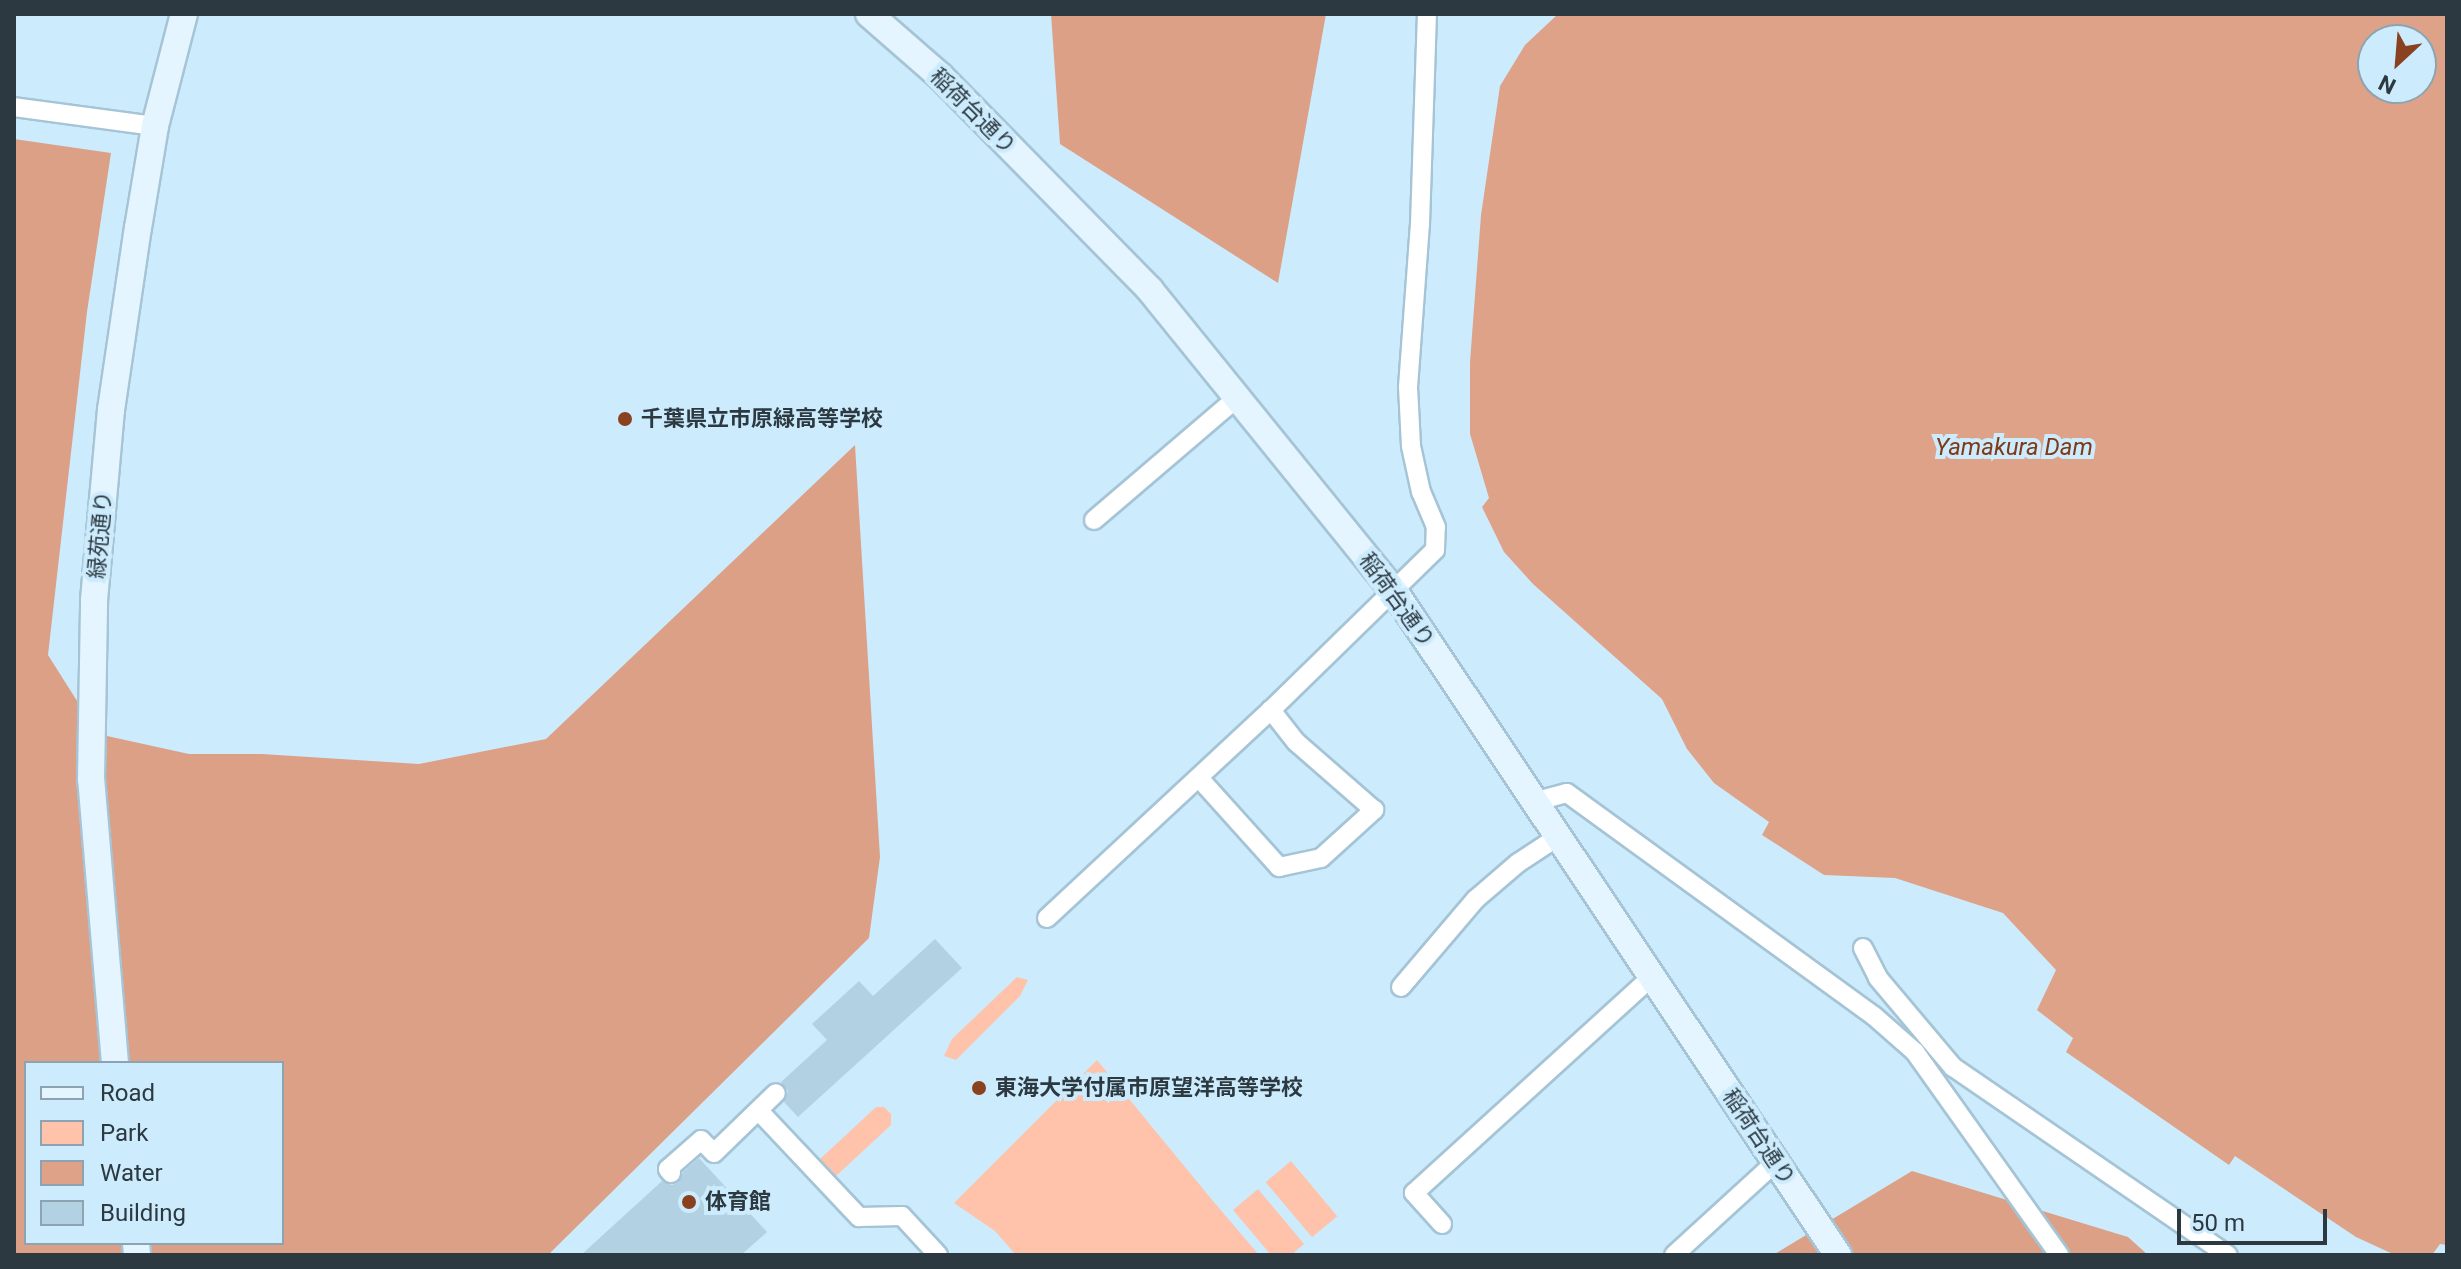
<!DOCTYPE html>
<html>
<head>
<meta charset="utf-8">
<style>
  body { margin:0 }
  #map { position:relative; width:2461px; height:1269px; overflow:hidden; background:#ccecfe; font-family:Roboto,"Noto Sans JP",sans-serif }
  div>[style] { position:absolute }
  .green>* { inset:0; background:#ffc2aa; transform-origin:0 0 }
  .forest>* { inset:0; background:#dca087 }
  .water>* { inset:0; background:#dea289 }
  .building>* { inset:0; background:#b2d2e3 }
  .roads { filter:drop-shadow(2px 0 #a5c4d5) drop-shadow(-2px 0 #a5c4d5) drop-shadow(0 2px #a5c4d5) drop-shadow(0 -2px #a5c4d5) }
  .street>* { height:18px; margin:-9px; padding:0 9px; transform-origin:9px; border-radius:9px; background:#fff }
  .secondary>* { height:26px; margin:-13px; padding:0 13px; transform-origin:13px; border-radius:13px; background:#e5f5ff }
  .dots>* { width:22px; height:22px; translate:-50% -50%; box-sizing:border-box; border:4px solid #ccecfe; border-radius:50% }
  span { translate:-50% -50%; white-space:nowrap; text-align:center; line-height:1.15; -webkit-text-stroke:8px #ccecfe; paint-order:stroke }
  .street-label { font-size:22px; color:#2d3940 }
  .poi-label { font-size:22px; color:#2d3940; font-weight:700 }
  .left { translate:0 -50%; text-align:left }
  .water-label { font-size:24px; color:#813917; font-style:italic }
  .frame { position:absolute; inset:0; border:16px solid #2d3940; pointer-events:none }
  .legend { position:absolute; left:24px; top:1061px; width:260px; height:184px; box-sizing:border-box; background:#ccecfe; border:2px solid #8ca4b2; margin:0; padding:10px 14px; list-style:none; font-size:24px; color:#2d3940 }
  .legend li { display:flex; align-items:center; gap:16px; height:40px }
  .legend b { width:40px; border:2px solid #8ca4b2 }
  .north { position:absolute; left:2357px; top:24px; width:80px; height:80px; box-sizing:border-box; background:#ccecfe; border:2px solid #8ca4b2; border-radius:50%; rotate:206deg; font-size:22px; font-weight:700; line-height:32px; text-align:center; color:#2d3940 }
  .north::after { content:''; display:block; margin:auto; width:28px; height:36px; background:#894120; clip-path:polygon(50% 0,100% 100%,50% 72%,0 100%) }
  .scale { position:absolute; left:2177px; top:1209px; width:150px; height:36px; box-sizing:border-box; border:4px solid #2d3940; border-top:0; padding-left:10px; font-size:24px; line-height:28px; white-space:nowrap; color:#2d3940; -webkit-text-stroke:6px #ccecfe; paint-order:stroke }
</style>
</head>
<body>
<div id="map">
  <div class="green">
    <i style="clip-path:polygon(1017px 977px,1028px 980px,1020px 996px,956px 1060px,944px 1056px,952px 1039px)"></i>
    <i style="clip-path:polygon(1097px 1060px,1213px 1201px,1259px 1255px,1016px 1255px,995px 1231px,954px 1203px)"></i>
    <i style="clip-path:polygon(876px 1107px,884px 1107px,891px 1114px,891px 1125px,835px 1177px,819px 1160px)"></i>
    <i style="left:1291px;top:1161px;width:72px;height:33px;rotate:50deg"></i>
    <i style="clip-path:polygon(1258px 1189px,1304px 1244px,1291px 1255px,1271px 1255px,1233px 1210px)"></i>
  </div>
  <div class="forest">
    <i style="clip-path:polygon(1051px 14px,1326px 14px,1278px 283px,1060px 144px)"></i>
    <i style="clip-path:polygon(evenodd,14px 139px,111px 153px,87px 312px,48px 655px,98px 734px,189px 754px,262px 754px,419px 764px,546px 739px,855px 445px,880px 857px,869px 938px,548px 1255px,14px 1255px,14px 139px,26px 1063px,282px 1063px,282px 1243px,26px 1243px,26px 1063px)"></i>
    <i style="clip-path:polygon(1912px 1171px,2128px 1237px,2148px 1255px,1773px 1255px)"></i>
  </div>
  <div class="water">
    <i style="clip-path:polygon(evenodd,1558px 14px,2447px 14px,2447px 1245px,2440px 1244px,2432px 1255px,2395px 1255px,2356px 1237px,2235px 1156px,2229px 1165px,2066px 1052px,2073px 1038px,2037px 1010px,2056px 970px,2003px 913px,1895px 878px,1824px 875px,1762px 835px,1769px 822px,1714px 783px,1687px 749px,1662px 699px,1533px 584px,1504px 552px,1482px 507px,1489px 498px,1470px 434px,1470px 362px,1481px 215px,1500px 86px,1525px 45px,1558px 14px,2373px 40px,2421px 40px,2421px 88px,2373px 88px,2373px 40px)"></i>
  </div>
  <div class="building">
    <i style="clip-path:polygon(935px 939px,962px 968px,798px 1117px,784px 1102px,788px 1091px,781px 1082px,827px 1040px,812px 1024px,859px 981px,873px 996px)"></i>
    <i style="clip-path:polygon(699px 1158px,767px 1232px,741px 1255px,581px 1255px,662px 1181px,672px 1185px,679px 1182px,683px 1172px)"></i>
  </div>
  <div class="roads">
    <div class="street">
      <i style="left:14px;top:107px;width:142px;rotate:7.7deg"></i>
      <i style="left:1094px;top:520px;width:189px;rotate:-40.5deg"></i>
      <i style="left:1199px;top:778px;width:120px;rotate:48deg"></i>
      <i style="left:1279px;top:867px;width:43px;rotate:-12.1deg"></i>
      <i style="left:1321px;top:858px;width:72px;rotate:-42.2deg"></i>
      <i style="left:1374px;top:810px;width:103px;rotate:-138.9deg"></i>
      <i style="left:1296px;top:742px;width:41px;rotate:-128deg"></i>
      <i style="left:1533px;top:802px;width:35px;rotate:-15deg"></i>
      <i style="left:1567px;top:793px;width:379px;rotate:36deg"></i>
      <i style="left:1874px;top:1016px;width:55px;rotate:41.3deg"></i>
      <i style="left:1915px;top:1052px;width:249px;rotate:54.6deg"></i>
      <i style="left:1047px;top:918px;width:306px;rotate:-42.9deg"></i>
      <i style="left:1271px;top:710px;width:229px;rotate:-44.3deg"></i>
      <i style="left:1435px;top:550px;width:23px;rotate:-88deg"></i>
      <i style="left:1436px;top:527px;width:38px;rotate:-113deg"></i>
      <i style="left:1421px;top:492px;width:47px;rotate:-102.3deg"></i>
      <i style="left:1411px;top:446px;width:59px;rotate:-92.9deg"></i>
      <i style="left:1408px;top:387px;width:163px;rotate:-85.8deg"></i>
      <i style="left:1420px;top:224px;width:210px;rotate:-88.1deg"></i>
      <i style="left:1863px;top:948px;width:34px;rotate:63deg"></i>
      <i style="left:1878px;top:978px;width:116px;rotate:49.9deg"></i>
      <i style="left:1953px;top:1067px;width:333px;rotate:34.4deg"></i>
      <i style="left:1401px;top:987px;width:116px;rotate:-49.6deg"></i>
      <i style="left:1476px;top:899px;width:55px;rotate:-40.6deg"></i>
      <i style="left:1518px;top:863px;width:45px;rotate:-33.3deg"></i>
      <i style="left:759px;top:1111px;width:146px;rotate:46.7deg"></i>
      <i style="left:859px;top:1217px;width:43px;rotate:-1.3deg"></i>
      <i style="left:902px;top:1216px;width:53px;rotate:47.3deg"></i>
      <i style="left:671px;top:1173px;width:5px;rotate:-127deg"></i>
      <i style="left:668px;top:1169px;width:44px;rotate:-41.3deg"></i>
      <i style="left:701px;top:1140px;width:18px;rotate:45deg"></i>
      <i style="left:714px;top:1153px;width:86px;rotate:-44.1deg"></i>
      <i style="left:1442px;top:1224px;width:42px;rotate:-132.1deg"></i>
      <i style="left:1414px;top:1193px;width:319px;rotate:-42.3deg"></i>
      <i style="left:1674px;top:1255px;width:139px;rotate:-42.4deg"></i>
    </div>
    <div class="secondary">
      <i style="left:869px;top:14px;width:94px;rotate:41.1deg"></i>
      <i style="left:940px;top:76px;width:300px;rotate:45.5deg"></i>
      <i style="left:1150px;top:290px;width:387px;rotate:51deg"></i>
      <i style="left:1394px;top:591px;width:799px;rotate:56.23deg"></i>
      <i style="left:115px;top:1063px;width:285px;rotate:-94.8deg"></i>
      <i style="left:91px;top:779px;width:179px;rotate:-89deg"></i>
      <i style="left:94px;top:600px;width:191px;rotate:-84.9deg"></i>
      <i style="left:111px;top:410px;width:184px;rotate:-81.6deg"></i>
      <i style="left:138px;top:228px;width:103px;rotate:-80.5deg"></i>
      <i style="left:155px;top:126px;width:116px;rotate:-75.5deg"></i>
      <i style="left:136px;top:1243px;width:12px;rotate:85deg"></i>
    </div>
  </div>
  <div class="dots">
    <i style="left:625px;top:419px;background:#894120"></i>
    <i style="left:979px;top:1088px;background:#894120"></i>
    <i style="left:689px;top:1202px;background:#894120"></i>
  </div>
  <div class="street-label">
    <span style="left:973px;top:111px;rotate:45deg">稲荷台通り</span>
    <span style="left:100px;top:535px;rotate:-85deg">緑苑通り</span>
    <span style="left:1397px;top:600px;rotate:54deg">稲荷台通り</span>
    <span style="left:1759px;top:1137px;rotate:56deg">稲荷台通り</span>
  </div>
  <div class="poi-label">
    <span class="left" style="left:641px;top:419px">千葉県立市原緑高等学校</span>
    <span class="left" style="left:995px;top:1088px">東海大学付属市原望洋高等学校</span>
    <span class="left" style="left:705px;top:1202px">体育館</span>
  </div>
  <div class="water-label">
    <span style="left:2014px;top:448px">Yamakura Dam</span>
  </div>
  <div class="frame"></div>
  <ul class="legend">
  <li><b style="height:10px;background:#e5f5ff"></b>Road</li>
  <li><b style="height:22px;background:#ffc2aa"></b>Park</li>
  <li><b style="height:22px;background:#dea289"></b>Water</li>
  <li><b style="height:22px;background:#b2d2e3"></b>Building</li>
  </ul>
  <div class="north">N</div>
  <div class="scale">50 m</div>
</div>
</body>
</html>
